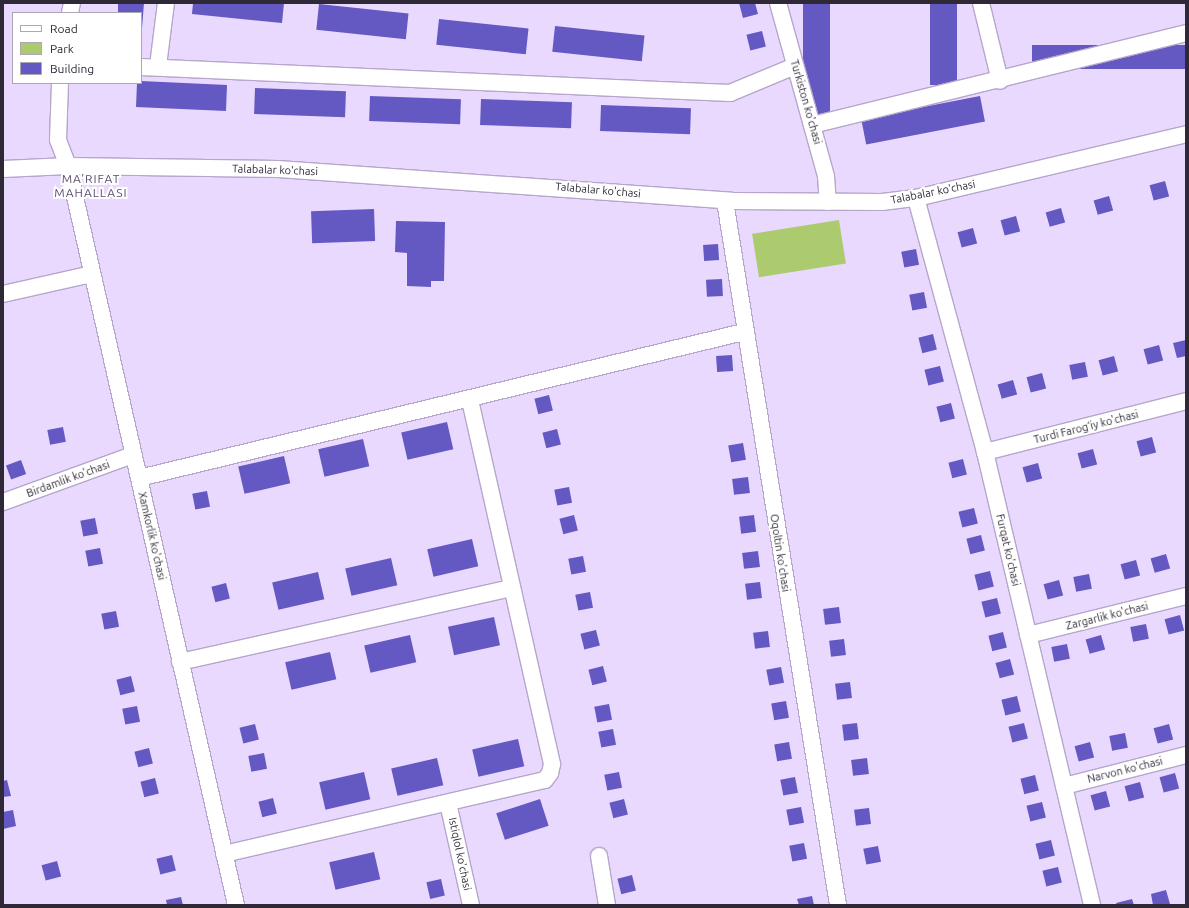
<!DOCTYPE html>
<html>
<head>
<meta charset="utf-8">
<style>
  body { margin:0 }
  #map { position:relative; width:1189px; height:908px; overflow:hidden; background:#e9d9ff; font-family:Ubuntu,sans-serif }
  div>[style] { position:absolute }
  .green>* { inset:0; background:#accb6f; transform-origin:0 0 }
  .building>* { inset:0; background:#6458c3; transform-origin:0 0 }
  .roads { filter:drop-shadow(1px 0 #b5a6ca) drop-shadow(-1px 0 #b5a6ca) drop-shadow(0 1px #b5a6ca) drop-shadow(0 -1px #b5a6ca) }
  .minor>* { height:16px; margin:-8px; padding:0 8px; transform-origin:8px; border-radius:8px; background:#fff }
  span { translate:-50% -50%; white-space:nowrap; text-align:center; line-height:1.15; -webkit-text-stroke:4px #fff; paint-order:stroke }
  .street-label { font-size:11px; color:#2e2837 }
  .neighbourhood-label { font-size:12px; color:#5d4e6f; letter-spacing:1px }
  .frame { position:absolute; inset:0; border:4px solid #2e2837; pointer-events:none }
  .legend { position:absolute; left:12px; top:12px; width:130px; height:72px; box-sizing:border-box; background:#fff; border:1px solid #aba9af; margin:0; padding:5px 7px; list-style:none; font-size:12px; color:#2e2837 }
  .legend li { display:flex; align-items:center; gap:8px; height:20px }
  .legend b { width:20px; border:1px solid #aba9af }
</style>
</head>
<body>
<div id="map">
  <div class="green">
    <i style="left:839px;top:220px;width:44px;height:88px;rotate:81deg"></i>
  </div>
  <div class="building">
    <i style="clip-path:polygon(118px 3px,144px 3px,142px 28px,141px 13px,118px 13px)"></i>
    <i style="clip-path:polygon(193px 3px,284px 3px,282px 23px,192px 14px)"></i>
    <i style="clip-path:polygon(739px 3px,755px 3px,758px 14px,743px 18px)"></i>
    <i style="left:803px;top:3px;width:27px;height:112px"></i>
    <i style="left:930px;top:3px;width:27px;height:82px"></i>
    <i style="left:319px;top:4px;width:90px;height:26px;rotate:6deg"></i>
    <i style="left:439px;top:19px;width:90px;height:26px;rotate:6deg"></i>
    <i style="left:555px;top:26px;width:90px;height:26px;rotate:6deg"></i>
    <i style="left:762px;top:31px;width:16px;height:16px;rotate:76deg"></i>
    <i style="left:1186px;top:45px;width:24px;height:154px;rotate:90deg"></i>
    <i style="clip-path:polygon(141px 81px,227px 85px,226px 111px,136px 107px,137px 83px)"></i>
    <i style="left:255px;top:88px;width:91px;height:26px;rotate:2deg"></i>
    <i style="left:370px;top:96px;width:91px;height:25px;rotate:2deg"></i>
    <i style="left:980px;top:96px;width:26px;height:121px;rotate:79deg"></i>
    <i style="left:481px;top:99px;width:91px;height:26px;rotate:2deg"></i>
    <i style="left:601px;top:105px;width:90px;height:26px;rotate:2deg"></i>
    <i style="left:1165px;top:181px;width:16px;height:16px;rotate:75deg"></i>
    <i style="left:1109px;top:196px;width:15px;height:16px;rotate:74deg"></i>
    <i style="left:1061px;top:208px;width:15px;height:16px;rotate:74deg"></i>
    <i style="left:374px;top:209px;width:32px;height:63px;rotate:88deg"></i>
    <i style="left:1016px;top:216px;width:16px;height:16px;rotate:75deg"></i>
    <i style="clip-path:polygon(396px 221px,445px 222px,444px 281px,431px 281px,431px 287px,407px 286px,407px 253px,395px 252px)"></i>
    <i style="left:973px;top:228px;width:16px;height:16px;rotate:75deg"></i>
    <i style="left:718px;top:244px;width:16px;height:15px;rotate:86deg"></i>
    <i style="left:916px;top:249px;width:16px;height:15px;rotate:79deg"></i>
    <i style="left:722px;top:279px;width:17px;height:16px;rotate:87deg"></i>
    <i style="left:924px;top:292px;width:16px;height:15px;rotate:79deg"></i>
    <i style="left:933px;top:334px;width:16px;height:15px;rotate:76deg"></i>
    <i style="clip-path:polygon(1186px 340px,1186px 356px,1177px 358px,1173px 343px)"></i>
    <i style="left:1159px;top:345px;width:16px;height:16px;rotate:75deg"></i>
    <i style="left:732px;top:355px;width:16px;height:16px;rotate:86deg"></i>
    <i style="left:1114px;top:356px;width:16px;height:16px;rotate:75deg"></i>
    <i style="left:1085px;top:362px;width:15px;height:16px;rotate:79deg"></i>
    <i style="left:940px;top:366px;width:16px;height:16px;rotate:76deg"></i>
    <i style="left:1042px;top:373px;width:16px;height:16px;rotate:75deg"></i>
    <i style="left:1013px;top:380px;width:15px;height:16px;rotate:74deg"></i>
    <i style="left:549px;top:395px;width:16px;height:15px;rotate:76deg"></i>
    <i style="left:951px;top:403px;width:16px;height:15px;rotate:76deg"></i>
    <i style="left:447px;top:422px;width:28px;height:47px;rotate:77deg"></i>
    <i style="left:63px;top:427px;width:15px;height:16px;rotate:79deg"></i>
    <i style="left:557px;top:429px;width:16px;height:15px;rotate:76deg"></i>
    <i style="left:1152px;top:437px;width:16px;height:16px;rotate:75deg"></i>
    <i style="left:363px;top:439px;width:28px;height:46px;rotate:77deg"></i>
    <i style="left:743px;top:443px;width:17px;height:15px;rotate:80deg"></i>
    <i style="left:1093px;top:449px;width:16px;height:16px;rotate:75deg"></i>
    <i style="left:284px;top:456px;width:28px;height:47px;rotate:77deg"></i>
    <i style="left:963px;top:459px;width:16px;height:15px;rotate:76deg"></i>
    <i style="left:21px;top:460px;width:15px;height:16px;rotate:70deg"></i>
    <i style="left:1038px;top:463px;width:16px;height:16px;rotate:75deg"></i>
    <i style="left:748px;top:477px;width:16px;height:16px;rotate:83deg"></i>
    <i style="left:569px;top:487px;width:16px;height:15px;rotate:79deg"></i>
    <i style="left:207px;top:491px;width:16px;height:15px;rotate:79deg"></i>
    <i style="left:974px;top:508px;width:16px;height:16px;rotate:76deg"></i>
    <i style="left:574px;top:515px;width:16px;height:15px;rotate:76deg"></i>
    <i style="left:754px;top:515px;width:17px;height:15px;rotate:83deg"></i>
    <i style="left:95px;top:518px;width:16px;height:15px;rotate:79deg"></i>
    <i style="left:981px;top:535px;width:16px;height:15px;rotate:76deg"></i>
    <i style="left:472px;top:539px;width:28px;height:46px;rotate:77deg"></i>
    <i style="left:100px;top:548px;width:16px;height:15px;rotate:79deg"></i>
    <i style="left:758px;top:551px;width:16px;height:16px;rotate:83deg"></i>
    <i style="left:1166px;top:554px;width:15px;height:16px;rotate:74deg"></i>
    <i style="left:583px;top:556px;width:16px;height:15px;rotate:79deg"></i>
    <i style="left:391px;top:558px;width:28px;height:47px;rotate:77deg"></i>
    <i style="left:1136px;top:560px;width:16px;height:16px;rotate:75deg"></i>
    <i style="left:990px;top:571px;width:16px;height:16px;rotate:76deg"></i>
    <i style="left:318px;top:572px;width:28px;height:47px;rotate:77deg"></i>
    <i style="left:1089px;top:574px;width:15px;height:16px;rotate:79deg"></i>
    <i style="left:1059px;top:580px;width:16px;height:16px;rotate:75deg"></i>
    <i style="left:760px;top:582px;width:16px;height:15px;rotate:83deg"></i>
    <i style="left:226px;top:583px;width:16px;height:15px;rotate:76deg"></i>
    <i style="left:590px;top:592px;width:16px;height:15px;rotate:79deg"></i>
    <i style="left:997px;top:598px;width:16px;height:16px;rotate:76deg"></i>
    <i style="left:839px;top:607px;width:16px;height:16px;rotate:83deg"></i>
    <i style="left:116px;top:611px;width:16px;height:15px;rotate:79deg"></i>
    <i style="left:1180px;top:615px;width:16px;height:16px;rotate:75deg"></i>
    <i style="left:494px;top:617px;width:29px;height:47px;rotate:78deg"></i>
    <i style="left:1146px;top:624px;width:15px;height:16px;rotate:79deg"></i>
    <i style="left:596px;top:630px;width:16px;height:16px;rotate:76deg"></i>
    <i style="left:768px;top:631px;width:16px;height:15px;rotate:83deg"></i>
    <i style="left:1003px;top:632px;width:16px;height:15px;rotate:76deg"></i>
    <i style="left:410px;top:635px;width:28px;height:47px;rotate:77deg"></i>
    <i style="left:1101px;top:635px;width:15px;height:16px;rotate:74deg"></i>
    <i style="left:844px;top:639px;width:16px;height:15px;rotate:83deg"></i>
    <i style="left:1067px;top:644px;width:15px;height:16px;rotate:79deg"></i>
    <i style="left:330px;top:652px;width:28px;height:46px;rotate:77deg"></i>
    <i style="left:1010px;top:659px;width:16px;height:15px;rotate:75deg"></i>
    <i style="left:603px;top:666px;width:16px;height:15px;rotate:76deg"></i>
    <i style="left:781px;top:667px;width:16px;height:15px;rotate:79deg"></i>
    <i style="left:131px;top:676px;width:16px;height:15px;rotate:76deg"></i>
    <i style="left:850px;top:682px;width:16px;height:15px;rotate:83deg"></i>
    <i style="left:1017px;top:696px;width:16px;height:16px;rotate:76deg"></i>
    <i style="left:786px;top:701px;width:17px;height:15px;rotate:80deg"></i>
    <i style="left:609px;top:704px;width:16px;height:15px;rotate:79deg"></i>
    <i style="left:137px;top:706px;width:16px;height:15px;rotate:79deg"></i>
    <i style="left:857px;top:723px;width:16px;height:15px;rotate:83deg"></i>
    <i style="left:1024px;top:723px;width:16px;height:16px;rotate:76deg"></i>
    <i style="left:255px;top:724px;width:16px;height:16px;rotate:76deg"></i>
    <i style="left:1169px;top:724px;width:16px;height:16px;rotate:75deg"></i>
    <i style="left:613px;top:729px;width:16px;height:15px;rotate:79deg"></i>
    <i style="left:1125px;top:733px;width:15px;height:16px;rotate:79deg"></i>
    <i style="left:518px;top:739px;width:28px;height:47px;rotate:77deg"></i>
    <i style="left:789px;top:742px;width:17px;height:15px;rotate:80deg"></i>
    <i style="left:1090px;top:742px;width:16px;height:16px;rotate:75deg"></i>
    <i style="left:149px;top:748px;width:16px;height:15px;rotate:76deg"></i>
    <i style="left:264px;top:753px;width:16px;height:16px;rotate:79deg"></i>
    <i style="left:437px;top:758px;width:28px;height:47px;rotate:77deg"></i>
    <i style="left:867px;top:758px;width:16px;height:16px;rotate:83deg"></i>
    <i style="left:364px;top:772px;width:28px;height:46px;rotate:77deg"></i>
    <i style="left:619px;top:772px;width:16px;height:15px;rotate:79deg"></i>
    <i style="left:1175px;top:773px;width:16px;height:16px;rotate:75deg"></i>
    <i style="left:1035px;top:775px;width:16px;height:15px;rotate:76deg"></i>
    <i style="left:795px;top:777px;width:16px;height:15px;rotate:79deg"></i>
    <i style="left:155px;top:778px;width:16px;height:15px;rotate:76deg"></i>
    <i style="clip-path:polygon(7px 780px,11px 796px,3px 797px,3px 781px)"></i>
    <i style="left:1140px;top:782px;width:16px;height:16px;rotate:75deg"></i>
    <i style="left:1106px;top:791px;width:16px;height:16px;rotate:75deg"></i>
    <i style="left:273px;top:798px;width:16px;height:15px;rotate:76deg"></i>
    <i style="left:540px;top:799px;width:28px;height:46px;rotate:72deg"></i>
    <i style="left:624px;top:799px;width:16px;height:15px;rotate:76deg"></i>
    <i style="left:1042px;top:802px;width:16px;height:16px;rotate:76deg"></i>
    <i style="left:801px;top:807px;width:16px;height:15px;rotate:79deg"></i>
    <i style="left:869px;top:808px;width:16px;height:15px;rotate:83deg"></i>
    <i style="clip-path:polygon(13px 810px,16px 826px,3px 829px,3px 812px)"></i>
    <i style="left:1051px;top:840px;width:16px;height:16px;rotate:76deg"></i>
    <i style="left:804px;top:843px;width:16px;height:15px;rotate:79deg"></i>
    <i style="left:878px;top:846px;width:16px;height:15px;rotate:79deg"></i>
    <i style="left:374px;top:852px;width:28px;height:46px;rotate:77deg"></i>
    <i style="left:172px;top:855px;width:16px;height:16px;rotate:76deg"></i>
    <i style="left:57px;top:861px;width:16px;height:16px;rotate:75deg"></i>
    <i style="left:1058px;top:867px;width:16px;height:16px;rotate:76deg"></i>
    <i style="left:632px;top:875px;width:16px;height:15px;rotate:76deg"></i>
    <i style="left:441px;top:879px;width:17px;height:15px;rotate:77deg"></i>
    <i style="clip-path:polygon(1166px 890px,1170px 904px,1153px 905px,1151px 894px)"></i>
    <i style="clip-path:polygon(812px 896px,814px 905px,799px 905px,797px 899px)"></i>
    <i style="clip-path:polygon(181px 897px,183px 905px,167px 905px,166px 900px)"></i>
    <i style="clip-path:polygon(1132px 899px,1134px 905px,1117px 905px,1116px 903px)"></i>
  </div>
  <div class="roads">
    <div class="minor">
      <i style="left:778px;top:3px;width:180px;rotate:74.5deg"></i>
      <i style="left:826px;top:176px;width:26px;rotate:86deg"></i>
      <i style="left:981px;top:3px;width:80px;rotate:76.3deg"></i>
      <i style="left:70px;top:13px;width:10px;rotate:-79deg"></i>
      <i style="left:158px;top:66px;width:64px;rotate:-82.8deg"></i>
      <i style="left:141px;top:67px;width:590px;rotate:2.53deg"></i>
      <i style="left:730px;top:93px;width:70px;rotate:-22.6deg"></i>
      <i style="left:60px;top:83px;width:57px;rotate:92deg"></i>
      <i style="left:58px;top:140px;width:28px;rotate:69deg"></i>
      <i style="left:68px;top:166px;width:758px;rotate:77.19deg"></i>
      <i style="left:812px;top:125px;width:385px;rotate:-13.8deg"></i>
      <i style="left:3px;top:169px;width:65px;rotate:-2.6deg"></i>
      <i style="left:68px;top:166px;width:210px;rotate:0.8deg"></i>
      <i style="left:278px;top:169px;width:455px;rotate:4deg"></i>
      <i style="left:732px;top:201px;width:150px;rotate:0.4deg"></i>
      <i style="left:882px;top:202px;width:34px;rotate:-7deg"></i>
      <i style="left:916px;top:198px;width:277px;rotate:-13.3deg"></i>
      <i style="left:916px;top:198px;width:263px;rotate:74.8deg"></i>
      <i style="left:985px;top:452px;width:465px;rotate:76.7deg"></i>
      <i style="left:725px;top:201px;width:713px;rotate:80.88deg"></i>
      <i style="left:3px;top:294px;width:91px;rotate:-12.7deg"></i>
      <i style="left:985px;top:452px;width:207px;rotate:-14.2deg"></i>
      <i style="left:139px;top:478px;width:622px;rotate:-13.57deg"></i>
      <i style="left:3px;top:502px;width:138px;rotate:-19.9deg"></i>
      <i style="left:1028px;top:635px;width:163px;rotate:-13.9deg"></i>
      <i style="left:180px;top:662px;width:340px;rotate:-12.6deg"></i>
      <i style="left:1064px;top:786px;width:126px;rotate:-14.3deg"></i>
      <i style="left:448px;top:803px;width:105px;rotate:77.3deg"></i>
      <i style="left:224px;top:854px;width:329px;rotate:-13deg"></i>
      <i style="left:545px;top:780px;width:9px;rotate:-54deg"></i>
      <i style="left:550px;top:773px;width:9px;rotate:-77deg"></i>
      <i style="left:552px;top:764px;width:374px;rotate:-102.7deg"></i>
      <i style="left:599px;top:856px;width:50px;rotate:80.7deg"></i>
    </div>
  </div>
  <div class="street-label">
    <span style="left:806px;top:102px;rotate:74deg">Turkiston ko'chasi</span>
    <span style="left:275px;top:170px;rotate:2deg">Talabalar ko'chasi</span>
    <span style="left:598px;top:190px;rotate:5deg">Talabalar ko'chasi</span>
    <span style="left:933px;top:192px;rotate:-11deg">Talabalar ko'chasi</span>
    <span style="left:1086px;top:427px;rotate:-14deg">Turdi Farog‘iy ko'chasi</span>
    <span style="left:68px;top:479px;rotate:-20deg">Birdamlik ko'chasi</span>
    <span style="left:152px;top:536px;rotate:77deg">Xamkorlik ko'chasi</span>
    <span style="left:1008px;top:550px;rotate:77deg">Furqat ko'chasi</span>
    <span style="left:780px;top:553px;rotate:81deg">Oqoltin ko'chasi</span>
    <span style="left:1107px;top:616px;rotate:-14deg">Zargarlik ko'chasi</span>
    <span style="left:1125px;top:770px;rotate:-14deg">Narvon ko'chasi</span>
    <span style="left:460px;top:854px;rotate:78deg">Istiqlol ko'chasi</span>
  </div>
  <div class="neighbourhood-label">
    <span style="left:91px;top:186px">MA'RIFAT<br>MAHALLASI</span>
  </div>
  <div class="frame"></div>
  <ul class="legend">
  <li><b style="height:5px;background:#fff"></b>Road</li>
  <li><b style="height:11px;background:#accb6f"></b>Park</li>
  <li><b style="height:11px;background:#6458c3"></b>Building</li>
  </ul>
</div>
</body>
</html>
